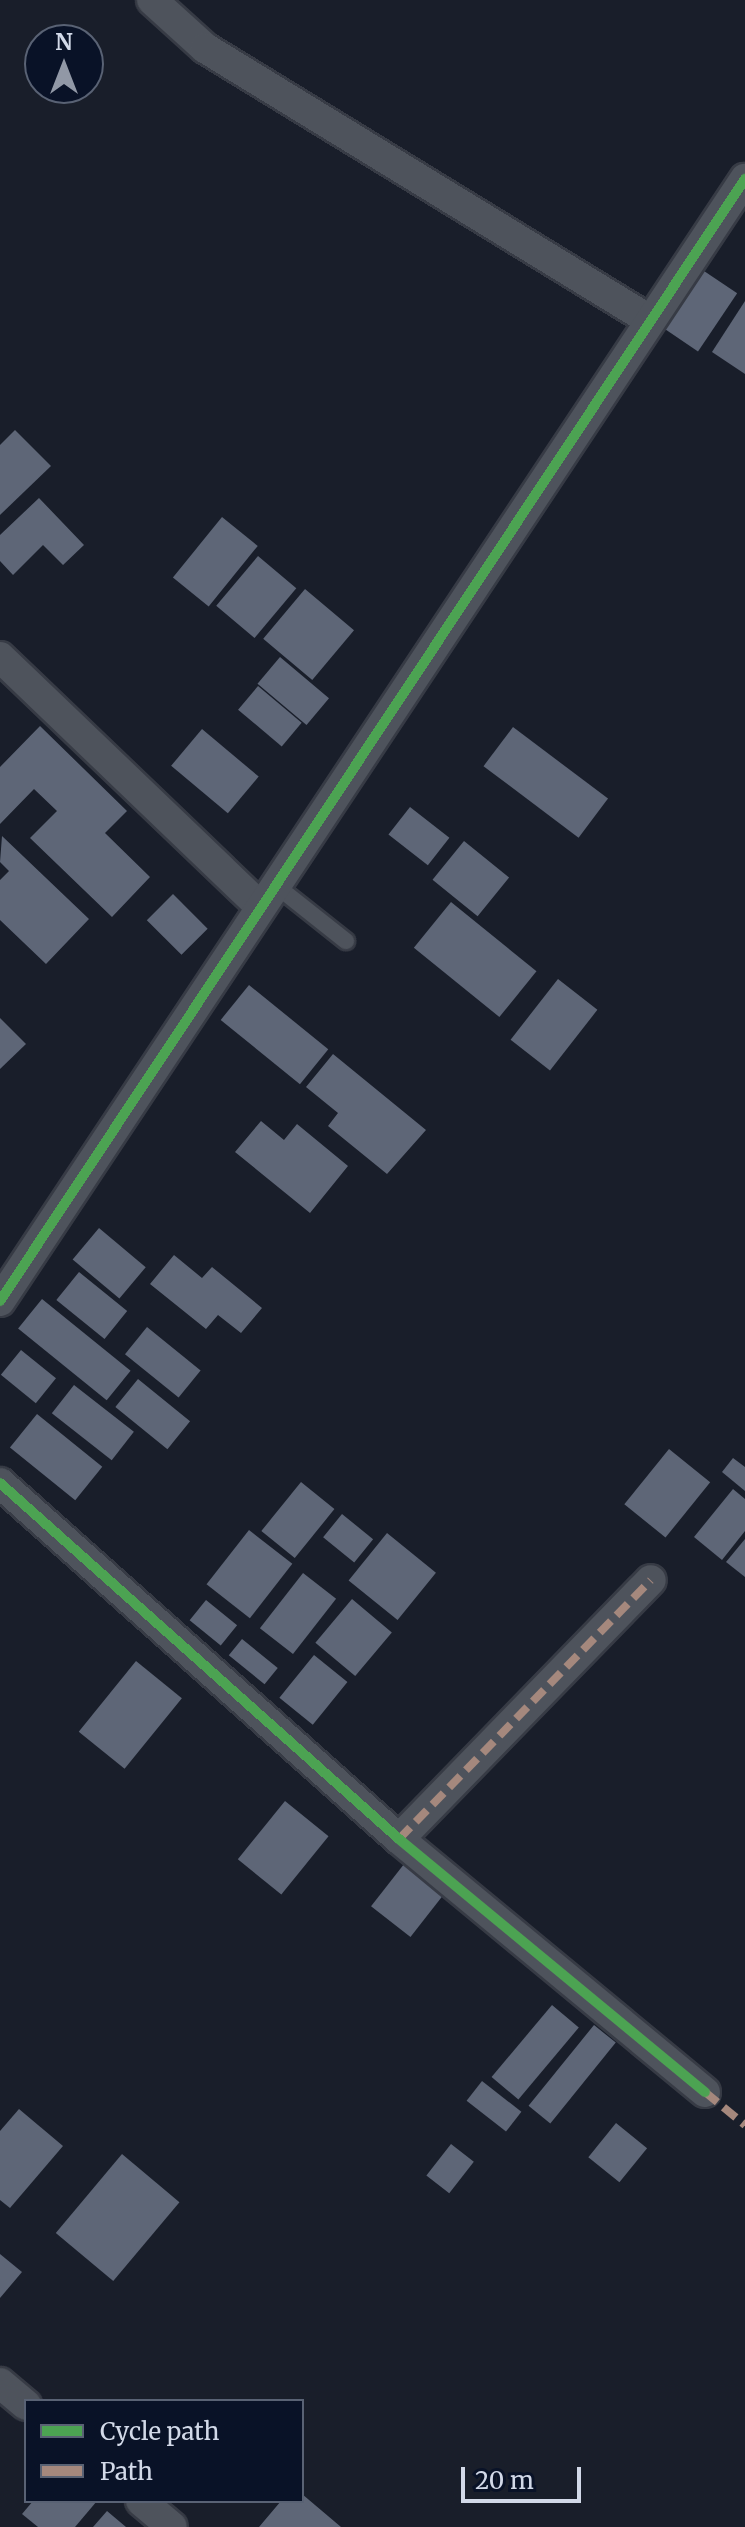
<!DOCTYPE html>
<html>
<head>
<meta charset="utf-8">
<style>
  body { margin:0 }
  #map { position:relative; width:745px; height:2527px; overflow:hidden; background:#191e2a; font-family:Merriweather,serif }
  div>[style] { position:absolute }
  .building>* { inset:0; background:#5e6677; transform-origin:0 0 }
  .roads { filter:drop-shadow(2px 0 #373b45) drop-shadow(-2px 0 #373b45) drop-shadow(0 2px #373b45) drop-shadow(0 -2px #373b45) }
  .lane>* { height:16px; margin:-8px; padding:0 8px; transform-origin:8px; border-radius:8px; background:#4e535c }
  .street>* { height:30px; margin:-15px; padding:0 15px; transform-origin:15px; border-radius:15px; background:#4e535c }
  .quiet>* { height:8px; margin-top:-4px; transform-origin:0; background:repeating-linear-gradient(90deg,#a5887d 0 16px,transparent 0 24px) }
  .cycleway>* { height:10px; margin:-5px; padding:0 5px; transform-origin:5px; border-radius:5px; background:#4ca352 }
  span { translate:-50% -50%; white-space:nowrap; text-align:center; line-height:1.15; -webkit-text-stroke:8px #091227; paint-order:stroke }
  .legend { position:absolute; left:24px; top:2399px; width:280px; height:104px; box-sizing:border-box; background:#091227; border:2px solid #596274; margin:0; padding:10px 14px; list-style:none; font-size:24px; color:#d2d9e8 }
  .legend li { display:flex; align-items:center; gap:16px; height:40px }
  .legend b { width:40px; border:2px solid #596274 }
  .north { position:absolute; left:24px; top:24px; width:80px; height:80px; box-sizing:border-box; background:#091227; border:2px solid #596274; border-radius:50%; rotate:0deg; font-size:22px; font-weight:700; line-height:32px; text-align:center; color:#d2d9e8 }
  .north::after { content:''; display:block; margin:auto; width:28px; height:36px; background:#9198a6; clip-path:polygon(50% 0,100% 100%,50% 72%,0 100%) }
  .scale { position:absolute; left:461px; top:2467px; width:120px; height:36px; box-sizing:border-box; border:4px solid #d2d9e8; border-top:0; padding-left:10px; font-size:24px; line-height:28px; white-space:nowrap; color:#d2d9e8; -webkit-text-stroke:6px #091227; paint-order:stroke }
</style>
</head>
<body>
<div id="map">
  <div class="building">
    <i style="left:704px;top:271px;width:40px;height:70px;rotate:34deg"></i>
    <i style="clip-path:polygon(745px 301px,745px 374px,712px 352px)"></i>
    <i style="clip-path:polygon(15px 430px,51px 466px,0 515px,0 445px)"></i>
    <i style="clip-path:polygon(39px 498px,84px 545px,63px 565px,43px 545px,13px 575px,0 561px,0 535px)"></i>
    <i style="left:222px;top:517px;width:46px;height:78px;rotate:39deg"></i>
    <i style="left:258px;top:556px;width:50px;height:65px;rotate:40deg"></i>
    <i style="left:305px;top:589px;width:64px;height:65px;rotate:40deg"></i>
    <i style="left:280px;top:657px;width:64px;height:35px;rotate:40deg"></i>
    <i style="left:258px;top:686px;width:57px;height:31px;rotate:40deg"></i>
    <i style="clip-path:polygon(40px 726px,127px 811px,105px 833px,150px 877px,112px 917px,30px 838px,57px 811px,34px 789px,0 824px,0 767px)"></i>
    <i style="left:513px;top:727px;width:119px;height:49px;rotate:37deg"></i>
    <i style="left:202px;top:729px;width:74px;height:48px;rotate:40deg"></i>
    <i style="left:410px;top:807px;width:50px;height:35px;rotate:38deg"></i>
    <i style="clip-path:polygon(2px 836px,89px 919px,46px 964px,0 920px,0 880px,9px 871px,0 862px)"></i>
    <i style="left:464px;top:841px;width:58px;height:50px;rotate:39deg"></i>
    <i style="left:173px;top:894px;width:49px;height:37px;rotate:45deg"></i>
    <i style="left:451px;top:902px;width:110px;height:59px;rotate:39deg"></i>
    <i style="left:558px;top:979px;width:50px;height:77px;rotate:38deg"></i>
    <i style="left:249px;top:985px;width:102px;height:45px;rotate:39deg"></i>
    <i style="clip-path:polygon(0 1018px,26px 1044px,0 1069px)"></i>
    <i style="clip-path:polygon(333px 1054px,426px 1130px,387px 1174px,328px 1126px,338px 1113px,306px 1087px)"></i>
    <i style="clip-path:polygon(261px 1121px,284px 1140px,297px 1124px,348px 1166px,310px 1213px,235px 1152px)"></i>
    <i style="left:99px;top:1228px;width:61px;height:41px;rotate:40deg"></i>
    <i style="clip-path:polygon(174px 1255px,202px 1278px,212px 1267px,262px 1308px,241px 1333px,218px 1315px,206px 1329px,150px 1284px)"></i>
    <i style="left:79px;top:1272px;width:62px;height:36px;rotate:39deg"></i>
    <i style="left:42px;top:1299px;width:114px;height:38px;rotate:39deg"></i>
    <i style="left:147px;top:1327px;width:69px;height:35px;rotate:39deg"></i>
    <i style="left:21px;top:1350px;width:45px;height:32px;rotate:39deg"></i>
    <i style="left:138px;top:1379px;width:67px;height:36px;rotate:39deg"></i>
    <i style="left:74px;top:1385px;width:76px;height:36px;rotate:38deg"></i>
    <i style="left:37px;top:1414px;width:84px;height:43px;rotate:39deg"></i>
    <i style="left:669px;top:1449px;width:53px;height:71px;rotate:39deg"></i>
    <i style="clip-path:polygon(733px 1458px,745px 1467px,745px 1491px,722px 1472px)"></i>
    <i style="left:301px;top:1482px;width:43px;height:63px;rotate:39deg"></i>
    <i style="clip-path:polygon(733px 1489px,745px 1499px,745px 1531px,722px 1560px,694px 1537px)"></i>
    <i style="left:342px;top:1514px;width:40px;height:30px;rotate:39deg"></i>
    <i style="left:249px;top:1530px;width:55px;height:69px;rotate:38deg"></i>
    <i style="left:387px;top:1533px;width:63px;height:61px;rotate:39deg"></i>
    <i style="clip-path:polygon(745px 1539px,745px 1577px,726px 1562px)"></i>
    <i style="left:303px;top:1573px;width:42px;height:70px;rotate:38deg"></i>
    <i style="left:352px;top:1599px;width:52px;height:57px;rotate:40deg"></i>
    <i style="left:206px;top:1600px;width:40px;height:26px;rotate:39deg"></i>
    <i style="left:242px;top:1639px;width:46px;height:21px;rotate:39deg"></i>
    <i style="left:314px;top:1655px;width:43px;height:55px;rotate:39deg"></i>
    <i style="left:136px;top:1661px;width:59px;height:91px;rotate:39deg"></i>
    <i style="left:285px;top:1801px;width:56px;height:75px;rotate:39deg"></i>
    <i style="left:408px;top:1859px;width:50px;height:60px;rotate:38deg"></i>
    <i style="left:552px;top:2005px;width:35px;height:94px;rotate:40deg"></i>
    <i style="left:594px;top:2025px;width:28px;height:104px;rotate:39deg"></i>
    <i style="left:482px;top:2081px;width:50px;height:25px;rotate:38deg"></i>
    <i style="clip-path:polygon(19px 2109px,63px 2146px,10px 2208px,0 2200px,0 2131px)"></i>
    <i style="left:616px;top:2123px;width:40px;height:44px;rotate:39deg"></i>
    <i style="left:451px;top:2144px;width:29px;height:40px;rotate:38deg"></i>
    <i style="left:122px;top:2154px;width:75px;height:103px;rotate:40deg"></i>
    <i style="clip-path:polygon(0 2254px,22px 2272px,0 2298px)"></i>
    <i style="clip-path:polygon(302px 2494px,341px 2527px,259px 2527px,281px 2501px,302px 2501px)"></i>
    <i style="clip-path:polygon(33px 2501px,97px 2501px,75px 2527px,38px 2527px,22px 2514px)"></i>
    <i style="clip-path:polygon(107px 2511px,126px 2527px,93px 2527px)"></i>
  </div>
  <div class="roads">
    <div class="lane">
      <i style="left:274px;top:884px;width:92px;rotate:38.4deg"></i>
    </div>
    <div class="street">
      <i style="left:152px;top:0;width:72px;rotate:42.2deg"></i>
      <i style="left:205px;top:48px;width:519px;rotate:31.46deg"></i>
      <i style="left:0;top:657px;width:359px;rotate:43.8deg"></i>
      <i style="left:0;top:1301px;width:1347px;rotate:-56.42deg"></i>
      <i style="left:0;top:1483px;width:535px;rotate:41.74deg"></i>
      <i style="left:399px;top:1839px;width:397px;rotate:39.6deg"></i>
      <i style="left:399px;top:1839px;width:361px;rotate:-45.8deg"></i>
      <i style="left:0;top:2383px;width:34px;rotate:40deg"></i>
      <i style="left:141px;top:2501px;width:40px;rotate:40deg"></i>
    </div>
  </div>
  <div class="quiet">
    <i style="left:399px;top:1839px;width:361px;rotate:-45.8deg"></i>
    <i style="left:705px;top:2092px;width:52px;rotate:39.5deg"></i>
  </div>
  <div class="cycleway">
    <i style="left:0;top:1301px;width:1347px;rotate:-56.42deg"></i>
    <i style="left:0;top:1483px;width:535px;rotate:41.74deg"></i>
    <i style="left:399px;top:1839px;width:397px;rotate:39.6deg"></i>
  </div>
  <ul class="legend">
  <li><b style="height:10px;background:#4ca352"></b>Cycle path</li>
  <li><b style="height:10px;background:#a5887d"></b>Path</li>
  </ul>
  <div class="north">N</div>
  <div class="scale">20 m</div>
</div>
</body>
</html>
